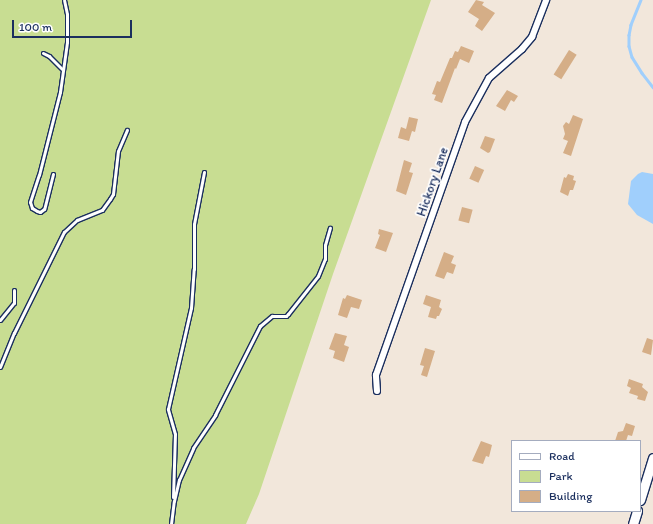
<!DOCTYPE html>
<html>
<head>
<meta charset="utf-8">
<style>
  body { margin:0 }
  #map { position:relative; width:653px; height:524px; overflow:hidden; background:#f2e7db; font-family:Itim,sans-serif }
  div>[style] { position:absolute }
  .green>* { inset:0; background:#c8dd92 }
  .water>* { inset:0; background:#a0cffc }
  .stream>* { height:2.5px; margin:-1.25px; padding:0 1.25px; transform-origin:1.25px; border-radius:1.25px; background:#a0cffc }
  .building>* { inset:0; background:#d5ae87; transform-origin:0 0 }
  .roads { filter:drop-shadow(1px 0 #1b2f5e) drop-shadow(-1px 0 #1b2f5e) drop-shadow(0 1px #1b2f5e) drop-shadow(0 -1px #1b2f5e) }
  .lane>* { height:3px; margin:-1.5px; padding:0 1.5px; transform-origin:1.5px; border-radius:1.5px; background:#fff }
  .street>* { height:6px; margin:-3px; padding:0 3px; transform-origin:3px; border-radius:3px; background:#fff }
  .secondary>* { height:9px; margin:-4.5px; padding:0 4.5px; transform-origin:4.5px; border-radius:4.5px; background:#fff }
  span { translate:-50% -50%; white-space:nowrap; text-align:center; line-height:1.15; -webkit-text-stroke:3.5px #fff; paint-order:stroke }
  .street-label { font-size:13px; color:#1b2f5e }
  .legend { position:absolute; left:511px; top:440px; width:130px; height:72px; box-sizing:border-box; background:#fff; border:1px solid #a4acbf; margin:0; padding:5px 7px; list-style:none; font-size:12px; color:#1b2f5e }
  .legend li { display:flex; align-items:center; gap:8px; height:20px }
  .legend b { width:20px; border:1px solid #a4acbf }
  .scale { position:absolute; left:12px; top:20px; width:120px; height:18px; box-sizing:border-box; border:2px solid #1b2f5e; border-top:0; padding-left:5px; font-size:12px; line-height:14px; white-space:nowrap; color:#1b2f5e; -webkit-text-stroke:3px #fff; paint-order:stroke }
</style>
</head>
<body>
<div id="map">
  <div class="green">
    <i style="clip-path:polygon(0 0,431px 0,333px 274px,259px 494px,246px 524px,0 524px)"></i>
  </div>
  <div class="water">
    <i style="clip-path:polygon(642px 172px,653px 174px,653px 224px,637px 215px,628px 204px,631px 181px,638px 174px)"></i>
  </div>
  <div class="stream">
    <i style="left:641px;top:0;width:27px;rotate:112deg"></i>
    <i style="left:631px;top:25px;width:10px;rotate:101deg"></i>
    <i style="left:629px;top:35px;width:11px;rotate:90deg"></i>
    <i style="left:629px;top:46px;width:11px;rotate:75deg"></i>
    <i style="left:632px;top:57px;width:19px;rotate:58deg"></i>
    <i style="left:642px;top:73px;width:18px;rotate:52deg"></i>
  </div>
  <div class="building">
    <i style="clip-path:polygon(476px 0,484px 2px,482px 5px,495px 13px,482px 31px,475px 26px,479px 19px,468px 12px)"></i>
    <i style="clip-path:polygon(461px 46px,474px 51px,469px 63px,460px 59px,456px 69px,455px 68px,442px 103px,434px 100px,436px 95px,432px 94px,437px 81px,440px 82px,450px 58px,452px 58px,455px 51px,458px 52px)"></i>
    <i style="left:569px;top:50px;width:9px;height:29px;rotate:32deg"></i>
    <i style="clip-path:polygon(507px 90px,518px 96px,514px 102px,511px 100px,505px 111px,496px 106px)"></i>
    <i style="clip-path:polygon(573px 115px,583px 119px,571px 156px,563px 153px,568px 141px,563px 139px,565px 134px,563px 126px,566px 122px,569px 124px)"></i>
    <i style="clip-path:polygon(409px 117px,418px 119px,415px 132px,412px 131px,409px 141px,398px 138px,401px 127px,406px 129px)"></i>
    <i style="clip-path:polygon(485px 136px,495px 139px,490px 152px,488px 153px,480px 148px)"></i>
    <i style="clip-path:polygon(404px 160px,412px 163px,409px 172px,413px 173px,406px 195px,396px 191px)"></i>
    <i style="left:475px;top:166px;width:10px;height:14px;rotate:24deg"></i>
    <i style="clip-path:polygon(568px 174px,574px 176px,573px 180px,576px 181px,573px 190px,570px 190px,568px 196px,560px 192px,564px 177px,566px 178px)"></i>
    <i style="left:462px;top:207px;width:11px;height:14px;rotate:15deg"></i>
    <i style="clip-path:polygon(379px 229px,393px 233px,386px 252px,375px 248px,380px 235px,378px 234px)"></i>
    <i style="clip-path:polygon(444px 252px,454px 256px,451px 263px,456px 265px,453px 274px,447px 272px,444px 279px,435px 276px)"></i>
    <i style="clip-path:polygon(347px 295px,362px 300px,359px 309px,351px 307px,347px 318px,338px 315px,343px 298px,345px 299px)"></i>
    <i style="clip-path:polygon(426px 295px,441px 300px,439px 307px,442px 309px,439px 316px,437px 316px,436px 319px,428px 317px,431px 307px,423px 304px)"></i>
    <i style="clip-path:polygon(335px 333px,347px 336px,344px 345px,349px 347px,344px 362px,333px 358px,335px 351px,329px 349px)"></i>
    <i style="clip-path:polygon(647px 338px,653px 340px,651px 355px,642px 352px)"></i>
    <i style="clip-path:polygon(425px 348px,435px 351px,427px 377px,421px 375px,424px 366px,420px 365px)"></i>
    <i style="clip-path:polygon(629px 379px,643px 384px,642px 387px,648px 392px,645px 401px,637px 399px,638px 396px,629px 393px,631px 388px,627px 386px)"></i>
    <i style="clip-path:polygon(626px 423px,635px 426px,632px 436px,628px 435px,626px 441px,615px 441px,618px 432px,623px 431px)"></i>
    <i style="clip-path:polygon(481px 441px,492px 445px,489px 457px,486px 456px,483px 464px,472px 461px)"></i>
  </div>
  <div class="roads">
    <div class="lane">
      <i style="left:43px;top:53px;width:7px;rotate:27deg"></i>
      <i style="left:49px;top:56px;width:18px;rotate:45deg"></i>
      <i style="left:53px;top:174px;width:36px;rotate:104deg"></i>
      <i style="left:44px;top:209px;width:5px;rotate:143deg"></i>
      <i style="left:40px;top:212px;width:3px;rotate:-162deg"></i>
      <i style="left:37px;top:211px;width:6px;rotate:-149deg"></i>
      <i style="left:32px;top:208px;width:6px;rotate:-108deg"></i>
      <i style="left:30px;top:202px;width:28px;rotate:-72deg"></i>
      <i style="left:39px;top:175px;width:86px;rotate:-75.8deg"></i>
      <i style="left:60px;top:92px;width:50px;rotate:-82deg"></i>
      <i style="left:67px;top:42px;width:28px;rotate:-90deg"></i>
      <i style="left:67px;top:14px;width:14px;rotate:-102deg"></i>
      <i style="left:0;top:320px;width:22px;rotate:-51deg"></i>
      <i style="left:14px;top:303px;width:13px;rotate:-90deg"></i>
      <i style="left:0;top:367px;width:37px;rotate:-68deg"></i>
      <i style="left:14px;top:333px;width:113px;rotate:-63.7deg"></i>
      <i style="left:64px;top:232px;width:18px;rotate:-43deg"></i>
      <i style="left:77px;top:220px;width:27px;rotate:-22deg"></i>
      <i style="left:102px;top:210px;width:14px;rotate:-54deg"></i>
      <i style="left:110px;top:199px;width:6px;rotate:-59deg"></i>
      <i style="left:113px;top:194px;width:43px;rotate:-83.4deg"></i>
      <i style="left:118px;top:151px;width:23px;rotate:-67deg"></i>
      <i style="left:173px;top:497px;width:63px;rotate:-88.2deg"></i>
      <i style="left:175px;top:434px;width:26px;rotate:-106deg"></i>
      <i style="left:168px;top:409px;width:104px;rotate:-77.2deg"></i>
      <i style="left:191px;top:308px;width:39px;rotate:-86deg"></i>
      <i style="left:194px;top:269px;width:45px;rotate:-90deg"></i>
      <i style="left:194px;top:224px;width:53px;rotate:-79.1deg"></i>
      <i style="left:171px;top:524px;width:23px;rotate:-83deg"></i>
      <i style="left:174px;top:501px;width:22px;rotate:-77deg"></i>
      <i style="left:179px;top:480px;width:35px;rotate:-66deg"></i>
      <i style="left:193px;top:448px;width:40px;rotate:-56deg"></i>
      <i style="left:215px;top:415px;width:100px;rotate:-63.2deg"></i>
      <i style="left:260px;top:326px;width:16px;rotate:-40deg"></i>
      <i style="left:272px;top:316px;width:14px"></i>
      <i style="left:286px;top:316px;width:3px;rotate:-45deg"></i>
      <i style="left:288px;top:314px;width:48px;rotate:-51.7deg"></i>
      <i style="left:318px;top:276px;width:18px;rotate:-68deg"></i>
      <i style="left:325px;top:259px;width:14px;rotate:-90deg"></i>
      <i style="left:325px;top:245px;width:18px;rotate:-74deg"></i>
    </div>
    <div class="street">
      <i style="left:377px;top:391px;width:16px;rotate:-94deg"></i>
      <i style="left:376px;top:375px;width:268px;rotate:-70.6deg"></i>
      <i style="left:465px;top:122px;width:50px;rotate:-61.4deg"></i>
      <i style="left:489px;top:78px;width:44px;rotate:-41.3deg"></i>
      <i style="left:522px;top:49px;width:16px;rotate:-50deg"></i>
      <i style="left:532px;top:37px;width:40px;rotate:-69deg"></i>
    </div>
    <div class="secondary">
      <i style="left:640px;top:500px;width:44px;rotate:-72.8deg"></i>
      <i style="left:633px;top:524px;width:14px;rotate:-73deg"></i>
    </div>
  </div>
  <div class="street-label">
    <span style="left:433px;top:182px;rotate:-71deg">Hickory Lane</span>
  </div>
  <ul class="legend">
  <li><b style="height:5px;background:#fff"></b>Road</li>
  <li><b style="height:11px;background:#c8dd92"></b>Park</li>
  <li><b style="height:11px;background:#d5ae87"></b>Building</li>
  </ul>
  <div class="scale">100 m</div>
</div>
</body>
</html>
